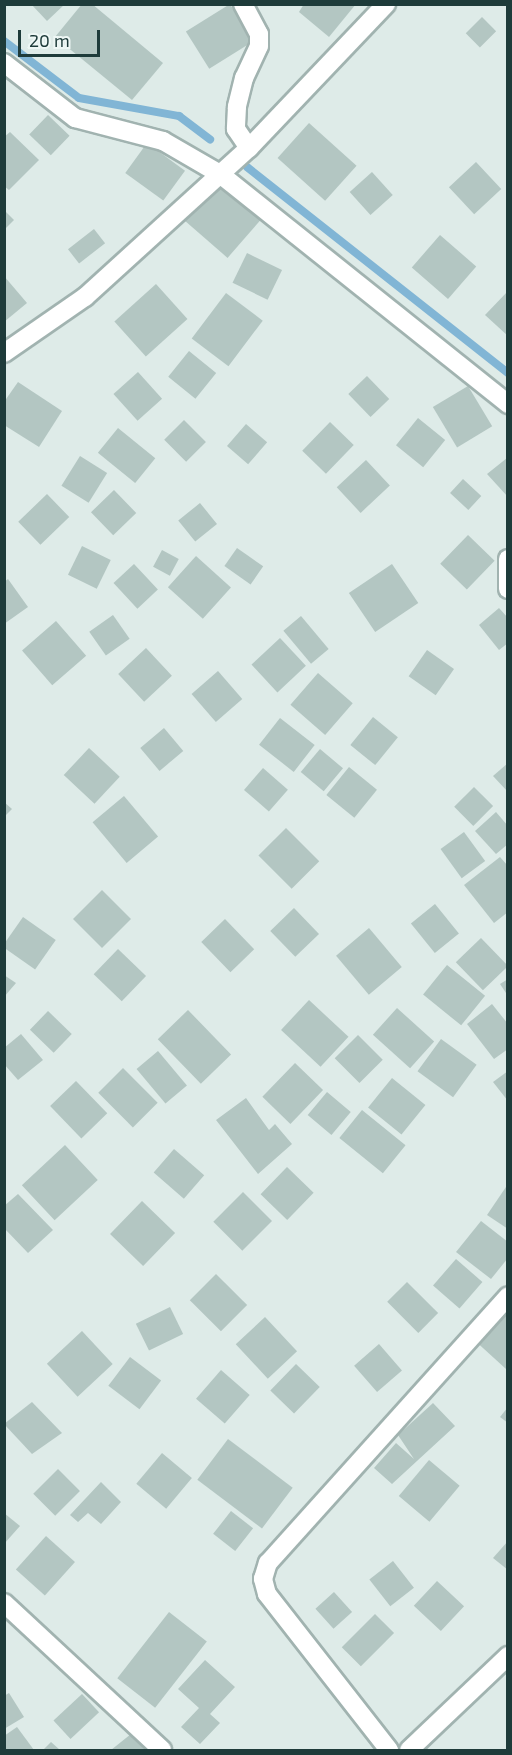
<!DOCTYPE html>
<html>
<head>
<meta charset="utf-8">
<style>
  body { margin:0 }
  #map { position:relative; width:512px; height:1755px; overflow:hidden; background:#deebe8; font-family:"Exo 2",sans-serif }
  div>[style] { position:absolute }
  .stream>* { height:8px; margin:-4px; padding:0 4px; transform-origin:4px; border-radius:4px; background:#81b5d5 }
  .building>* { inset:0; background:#b3c6c2; transform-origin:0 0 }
  .roads { filter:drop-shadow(2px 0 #a1b3b0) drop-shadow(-2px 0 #a1b3b0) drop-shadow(0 2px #a1b3b0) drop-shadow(0 -2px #a1b3b0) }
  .minor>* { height:18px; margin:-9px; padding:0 9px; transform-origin:9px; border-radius:9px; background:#fff }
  span { translate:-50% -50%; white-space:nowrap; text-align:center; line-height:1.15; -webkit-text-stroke:4.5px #eef7f5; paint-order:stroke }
  .frame { position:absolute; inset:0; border:6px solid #1e3b3a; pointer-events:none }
  .scale { position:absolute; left:18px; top:30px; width:82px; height:27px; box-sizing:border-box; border:3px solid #1e3b3a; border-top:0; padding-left:8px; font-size:18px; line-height:21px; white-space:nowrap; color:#1e3b3a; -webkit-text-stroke:4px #eef7f5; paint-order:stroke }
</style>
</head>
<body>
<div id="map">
  <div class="stream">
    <i style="left:4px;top:41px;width:94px;rotate:37.2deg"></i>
    <i style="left:79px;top:98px;width:102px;rotate:10.2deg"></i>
    <i style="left:179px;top:116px;width:39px;rotate:37deg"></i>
    <i style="left:247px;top:167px;width:333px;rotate:38.3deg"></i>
  </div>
  <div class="building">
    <i style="clip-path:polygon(31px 4px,65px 4px,47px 21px)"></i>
    <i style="clip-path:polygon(82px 4px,92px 4px,163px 63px,132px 100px,55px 37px)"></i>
    <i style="left:230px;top:4px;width:44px;height:52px;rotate:58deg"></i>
    <i style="clip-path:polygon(304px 4px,356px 4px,329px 37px,299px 12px)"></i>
    <i style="left:482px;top:17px;width:20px;height:23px;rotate:45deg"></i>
    <i style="left:48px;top:115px;width:30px;height:27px;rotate:44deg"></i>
    <i style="left:309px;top:123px;width:64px;height:47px;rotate:42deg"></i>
    <i style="clip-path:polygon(10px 132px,39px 160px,9px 190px,4px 186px,4px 137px)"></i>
    <i style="left:147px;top:143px;width:47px;height:37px;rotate:36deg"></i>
    <i style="left:476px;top:162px;width:37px;height:37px;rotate:47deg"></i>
    <i style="left:372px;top:172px;width:31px;height:30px;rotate:48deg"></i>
    <i style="left:218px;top:182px;width:57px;height:51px;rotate:41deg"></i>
    <i style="clip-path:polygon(4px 210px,14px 220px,4px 230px)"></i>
    <i style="left:94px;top:229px;width:18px;height:33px;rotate:52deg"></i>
    <i style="left:440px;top:235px;width:48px;height:43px;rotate:41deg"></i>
    <i style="left:247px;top:253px;width:39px;height:33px;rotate:26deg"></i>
    <i style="clip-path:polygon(4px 276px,27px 303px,4px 322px)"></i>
    <i style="left:156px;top:284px;width:47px;height:56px;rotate:48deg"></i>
    <i style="clip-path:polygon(508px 291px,508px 336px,485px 315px)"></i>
    <i style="left:226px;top:293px;width:46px;height:57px;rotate:37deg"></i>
    <i style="left:189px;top:351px;width:35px;height:33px;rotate:39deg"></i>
    <i style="left:138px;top:372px;width:36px;height:33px;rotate:48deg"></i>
    <i style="left:367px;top:376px;width:32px;height:26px;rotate:46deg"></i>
    <i style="clip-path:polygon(18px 382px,62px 411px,39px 447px,4px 425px,4px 402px)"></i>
    <i style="left:468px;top:386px;width:47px;height:41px;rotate:59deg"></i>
    <i style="left:418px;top:418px;width:35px;height:35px;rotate:39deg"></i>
    <i style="left:184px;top:420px;width:31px;height:28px;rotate:45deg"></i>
    <i style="left:330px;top:422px;width:33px;height:40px;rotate:44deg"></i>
    <i style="left:246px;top:424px;width:28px;height:29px;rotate:41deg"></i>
    <i style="left:118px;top:428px;width:48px;height:32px;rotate:39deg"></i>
    <i style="left:80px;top:456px;width:32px;height:35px;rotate:32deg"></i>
    <i style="clip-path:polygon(507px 458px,508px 459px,508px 497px,487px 474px)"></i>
    <i style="left:366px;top:460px;width:35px;height:40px;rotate:47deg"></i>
    <i style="left:463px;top:479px;width:25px;height:19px;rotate:43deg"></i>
    <i style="left:114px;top:490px;width:32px;height:32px;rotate:46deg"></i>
    <i style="left:47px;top:494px;width:32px;height:40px;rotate:46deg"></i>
    <i style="left:200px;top:503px;width:27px;height:28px;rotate:51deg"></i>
    <i style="left:468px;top:535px;width:37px;height:40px;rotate:44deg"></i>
    <i style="left:82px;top:546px;width:32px;height:32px;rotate:26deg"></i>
    <i style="left:237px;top:548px;width:32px;height:22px;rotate:35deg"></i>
    <i style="left:162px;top:550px;width:19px;height:19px;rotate:28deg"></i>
    <i style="left:196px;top:556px;width:47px;height:42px;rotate:42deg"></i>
    <i style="left:134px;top:564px;width:35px;height:28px;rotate:47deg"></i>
    <i style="left:392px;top:564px;width:47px;height:52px;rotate:56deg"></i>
    <i style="clip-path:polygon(8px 579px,28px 607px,4px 624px,4px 582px)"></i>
    <i style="clip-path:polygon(499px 608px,508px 618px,508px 643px,499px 650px,479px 625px)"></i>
    <i style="left:113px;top:615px;width:29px;height:29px;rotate:55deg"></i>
    <i style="left:301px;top:616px;width:43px;height:23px;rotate:50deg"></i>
    <i style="left:56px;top:621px;width:46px;height:45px;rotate:49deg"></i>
    <i style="left:280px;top:638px;width:38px;height:39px;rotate:47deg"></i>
    <i style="left:146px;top:648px;width:38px;height:38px;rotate:47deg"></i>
    <i style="left:427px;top:650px;width:33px;height:32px;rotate:35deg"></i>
    <i style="left:218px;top:671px;width:37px;height:35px;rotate:49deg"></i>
    <i style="left:318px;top:673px;width:46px;height:42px;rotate:41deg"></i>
    <i style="left:373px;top:717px;width:32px;height:36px;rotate:39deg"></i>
    <i style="left:280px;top:718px;width:44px;height:34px;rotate:38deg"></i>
    <i style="left:164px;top:728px;width:30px;height:31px;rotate:50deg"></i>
    <i style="left:89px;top:748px;width:42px;height:37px;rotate:43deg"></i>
    <i style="left:320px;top:749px;width:30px;height:30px;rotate:40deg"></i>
    <i style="clip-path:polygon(508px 763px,508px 792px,493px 776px)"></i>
    <i style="left:349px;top:767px;width:36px;height:36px;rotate:39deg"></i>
    <i style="left:263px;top:768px;width:33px;height:29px;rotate:41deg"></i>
    <i style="left:474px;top:787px;width:27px;height:28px;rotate:45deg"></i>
    <i style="left:124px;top:796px;width:53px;height:41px;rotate:50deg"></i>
    <i style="clip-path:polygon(4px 802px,12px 809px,4px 817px)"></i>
    <i style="clip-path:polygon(496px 812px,508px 826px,508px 844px,496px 854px,475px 831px)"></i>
    <i style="left:286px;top:828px;width:47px;height:39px;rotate:45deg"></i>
    <i style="left:464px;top:832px;width:36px;height:29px;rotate:54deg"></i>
    <i style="clip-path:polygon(500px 857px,508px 866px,508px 912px,494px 923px,464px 885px)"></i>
    <i style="left:102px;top:890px;width:41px;height:41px;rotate:45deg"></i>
    <i style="left:435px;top:904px;width:38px;height:31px;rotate:51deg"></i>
    <i style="left:294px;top:908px;width:36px;height:33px;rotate:46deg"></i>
    <i style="left:23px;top:917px;width:40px;height:36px;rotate:35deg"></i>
    <i style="left:225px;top:919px;width:42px;height:33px;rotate:46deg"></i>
    <i style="left:369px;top:928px;width:51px;height:43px;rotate:50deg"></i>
    <i style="left:481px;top:938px;width:39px;height:35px;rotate:46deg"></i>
    <i style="left:118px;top:949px;width:39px;height:35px;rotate:44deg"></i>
    <i style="left:447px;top:965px;width:49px;height:38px;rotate:39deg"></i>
    <i style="clip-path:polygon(4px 975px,16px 983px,4px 997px)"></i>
    <i style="clip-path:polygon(508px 979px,508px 996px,500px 984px)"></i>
    <i style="left:309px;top:1000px;width:54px;height:41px;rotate:43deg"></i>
    <i style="clip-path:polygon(492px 1004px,508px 1024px,508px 1049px,494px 1059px,467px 1024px)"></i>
    <i style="left:397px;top:1008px;width:50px;height:36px;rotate:42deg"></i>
    <i style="left:188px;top:1010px;width:62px;height:42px;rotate:46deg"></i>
    <i style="left:48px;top:1011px;width:33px;height:26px;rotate:44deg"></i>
    <i style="clip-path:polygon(21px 1034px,43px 1060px,18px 1080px,4px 1064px,4px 1048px)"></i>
    <i style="left:358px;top:1035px;width:35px;height:33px;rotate:45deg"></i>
    <i style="left:441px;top:1039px;width:44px;height:40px;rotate:36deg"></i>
    <i style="left:158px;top:1051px;width:45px;height:28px;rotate:50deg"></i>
    <i style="left:295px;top:1063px;width:39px;height:47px;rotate:44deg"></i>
    <i style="left:123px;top:1068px;width:49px;height:35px;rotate:45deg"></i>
    <i style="clip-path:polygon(508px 1071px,508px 1101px,493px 1082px)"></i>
    <i style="left:392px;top:1078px;width:43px;height:38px;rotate:39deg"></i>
    <i style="left:76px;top:1081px;width:45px;height:36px;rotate:46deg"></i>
    <i style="left:327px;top:1092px;width:31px;height:30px;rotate:40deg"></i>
    <i style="clip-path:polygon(246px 1098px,269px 1130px,275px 1124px,292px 1144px,258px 1174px,216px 1120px)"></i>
    <i style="left:362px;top:1110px;width:56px;height:36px;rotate:39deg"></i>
    <i style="left:65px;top:1145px;width:48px;height:59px;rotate:47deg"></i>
    <i style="left:174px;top:1149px;width:40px;height:31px;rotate:41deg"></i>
    <i style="left:287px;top:1167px;width:37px;height:38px;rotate:44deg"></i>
    <i style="clip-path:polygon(508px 1184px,508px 1229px,487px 1215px)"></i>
    <i style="left:243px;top:1192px;width:41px;height:42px;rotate:45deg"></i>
    <i style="clip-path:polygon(18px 1194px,53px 1230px,28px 1253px,4px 1228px,4px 1206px)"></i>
    <i style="left:142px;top:1201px;width:46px;height:46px;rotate:44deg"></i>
    <i style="clip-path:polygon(481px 1221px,508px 1242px,508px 1258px,491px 1279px,456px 1252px)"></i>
    <i style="left:456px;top:1259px;width:35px;height:35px;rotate:41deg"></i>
    <i style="left:216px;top:1274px;width:44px;height:37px;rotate:45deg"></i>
    <i style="left:407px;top:1282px;width:44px;height:28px;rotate:45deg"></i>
    <i style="left:170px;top:1307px;width:30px;height:38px;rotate:64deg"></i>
    <i style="clip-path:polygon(508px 1308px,508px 1368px,506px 1369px,472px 1338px)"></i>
    <i style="left:265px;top:1317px;width:47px;height:40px;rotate:47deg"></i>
    <i style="left:82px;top:1331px;width:45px;height:48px;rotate:47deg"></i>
    <i style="left:379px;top:1344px;width:35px;height:33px;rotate:49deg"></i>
    <i style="left:130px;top:1357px;width:39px;height:36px;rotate:37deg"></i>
    <i style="left:296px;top:1364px;width:33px;height:37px;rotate:44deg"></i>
    <i style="left:221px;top:1370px;width:38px;height:38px;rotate:41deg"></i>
    <i style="clip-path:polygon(32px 1402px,62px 1433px,32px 1454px,4px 1424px)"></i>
    <i style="clip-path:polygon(433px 1403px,455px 1426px,392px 1484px,374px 1468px,396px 1443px,414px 1459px,398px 1435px)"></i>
    <i style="clip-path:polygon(508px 1407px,508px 1423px,500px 1417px)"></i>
    <i style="left:228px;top:1439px;width:81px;height:51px;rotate:37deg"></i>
    <i style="left:162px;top:1453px;width:39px;height:40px;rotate:40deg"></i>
    <i style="left:429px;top:1460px;width:40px;height:47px;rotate:40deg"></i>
    <i style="left:58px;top:1469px;width:31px;height:35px;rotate:45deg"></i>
    <i style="clip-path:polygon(101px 1482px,121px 1502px,101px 1524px,88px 1513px,78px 1522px,70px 1515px)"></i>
    <i style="left:231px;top:1511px;width:28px;height:29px;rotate:38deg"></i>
    <i style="clip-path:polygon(4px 1513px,20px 1526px,4px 1544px)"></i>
    <i style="left:46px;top:1536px;width:39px;height:45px;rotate:42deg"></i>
    <i style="clip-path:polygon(508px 1541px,508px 1570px,493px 1558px)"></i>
    <i style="left:393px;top:1561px;width:34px;height:30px;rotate:52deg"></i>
    <i style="left:437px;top:1581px;width:37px;height:34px;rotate:43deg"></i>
    <i style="left:334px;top:1592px;width:27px;height:25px;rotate:48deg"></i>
    <i style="left:169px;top:1612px;width:48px;height:84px;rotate:38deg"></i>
    <i style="left:375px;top:1614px;width:27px;height:47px;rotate:45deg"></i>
    <i style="clip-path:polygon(205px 1660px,235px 1687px,210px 1714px,220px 1723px,200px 1744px,181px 1727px,199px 1708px,178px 1689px)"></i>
    <i style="clip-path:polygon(9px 1693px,24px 1717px,4px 1729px,4px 1696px)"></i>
    <i style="left:82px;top:1694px;width:25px;height:39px;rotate:47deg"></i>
    <i style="clip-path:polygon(17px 1727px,34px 1750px,4px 1750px,4px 1736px)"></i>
    <i style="clip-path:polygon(131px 1734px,145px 1750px,111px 1750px)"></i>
    <i style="clip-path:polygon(51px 1742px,60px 1750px,43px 1750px)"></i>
  </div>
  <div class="roads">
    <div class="minor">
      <i style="left:243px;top:4px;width:34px;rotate:62deg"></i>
      <i style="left:259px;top:34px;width:12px;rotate:90deg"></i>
      <i style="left:259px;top:46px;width:35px;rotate:115deg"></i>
      <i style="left:244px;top:78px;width:30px;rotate:104deg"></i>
      <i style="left:237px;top:107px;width:22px;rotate:93deg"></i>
      <i style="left:236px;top:129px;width:23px;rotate:56deg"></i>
      <i style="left:4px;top:63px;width:90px;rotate:37.8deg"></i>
      <i style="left:75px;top:118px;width:91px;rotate:14.6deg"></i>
      <i style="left:163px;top:141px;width:66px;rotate:30.1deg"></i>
      <i style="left:220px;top:174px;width:369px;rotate:38.6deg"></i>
      <i style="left:4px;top:353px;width:98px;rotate:-34.7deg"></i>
      <i style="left:85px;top:297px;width:222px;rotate:-42.3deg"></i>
      <i style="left:249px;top:148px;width:199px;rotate:-46.4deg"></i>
      <i style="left:508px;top:559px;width:30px;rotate:90deg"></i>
      <i style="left:4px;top:1603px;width:216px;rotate:42.9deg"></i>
      <i style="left:389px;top:1750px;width:198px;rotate:-128deg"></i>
      <i style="left:267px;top:1594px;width:16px;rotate:-105deg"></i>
      <i style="left:263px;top:1579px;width:17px;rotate:-73deg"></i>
      <i style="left:268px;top:1563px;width:359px;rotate:-48deg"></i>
      <i style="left:409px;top:1750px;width:137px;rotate:-43.5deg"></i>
    </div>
  </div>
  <div class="frame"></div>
  <div class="scale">20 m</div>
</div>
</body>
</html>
